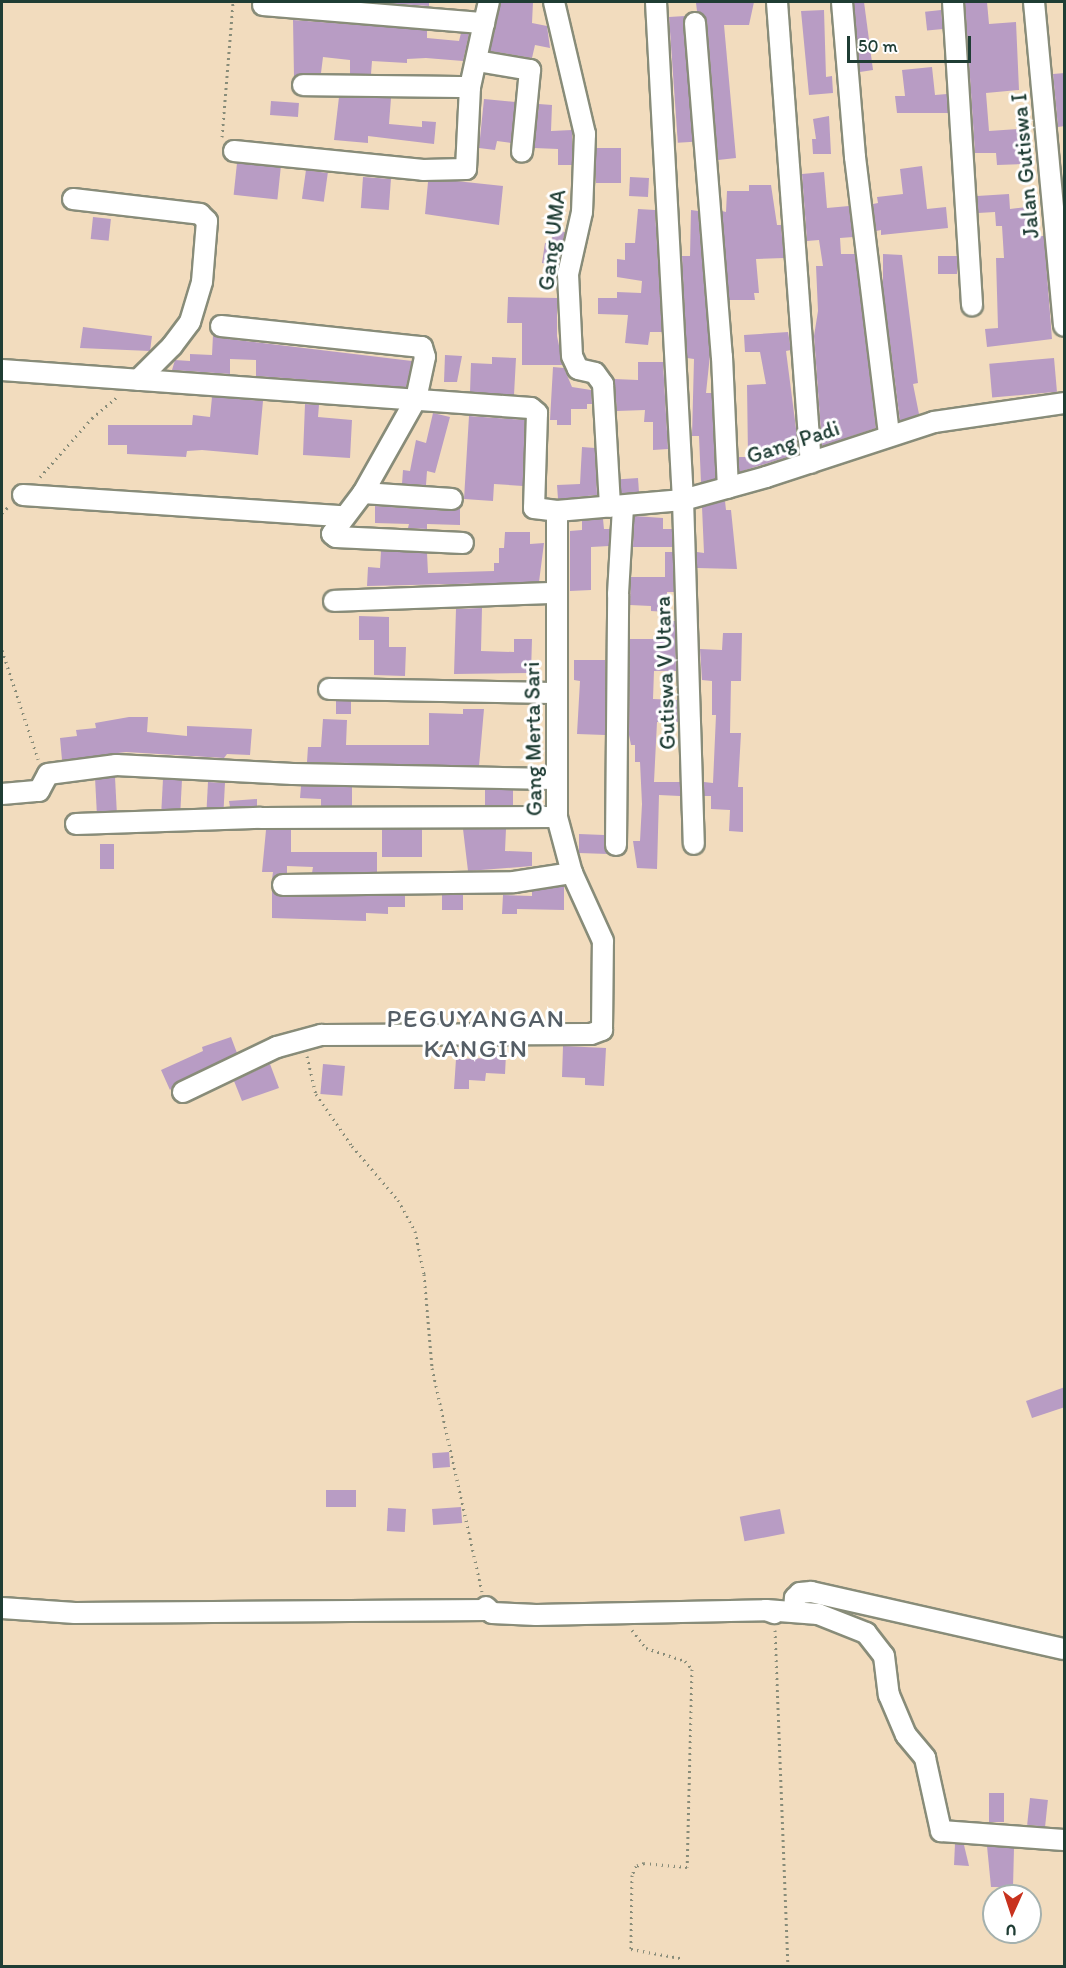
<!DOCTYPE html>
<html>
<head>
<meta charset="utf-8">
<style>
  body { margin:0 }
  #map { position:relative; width:1066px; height:1968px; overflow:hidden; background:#f2dcbe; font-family:Itim,sans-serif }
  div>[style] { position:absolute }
  .building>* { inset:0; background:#b89cc4; transform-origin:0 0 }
  .path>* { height:3px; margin-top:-1.5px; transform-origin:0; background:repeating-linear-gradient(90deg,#888c79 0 1.5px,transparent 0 6px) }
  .roads { filter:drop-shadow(2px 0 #888c79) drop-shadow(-2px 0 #888c79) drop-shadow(0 2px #888c79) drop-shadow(0 -2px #888c79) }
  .street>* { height:20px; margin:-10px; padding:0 10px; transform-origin:10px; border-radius:10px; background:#fff }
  span { translate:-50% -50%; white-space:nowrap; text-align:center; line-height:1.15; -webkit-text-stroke:6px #fff; paint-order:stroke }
  .street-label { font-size:22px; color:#1f3d34 }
  .quarter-label { font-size:26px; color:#555e66; letter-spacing:1.5px }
  .frame { position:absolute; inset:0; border:3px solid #1f3d34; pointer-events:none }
  .north { position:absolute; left:982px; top:1884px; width:60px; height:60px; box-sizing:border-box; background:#fff; border:2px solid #a5b1ae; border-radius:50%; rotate:183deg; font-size:16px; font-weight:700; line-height:24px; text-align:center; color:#1f3d34 }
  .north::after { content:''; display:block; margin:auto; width:21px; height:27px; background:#c8321e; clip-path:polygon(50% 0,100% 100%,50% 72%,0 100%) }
  .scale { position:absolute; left:847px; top:36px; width:124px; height:27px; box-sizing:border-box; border:3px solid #1f3d34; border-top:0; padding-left:8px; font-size:18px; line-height:21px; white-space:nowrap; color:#1f3d34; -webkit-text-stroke:4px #fff; paint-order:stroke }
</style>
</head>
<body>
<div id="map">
  <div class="building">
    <i style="clip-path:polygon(368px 2px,429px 2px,429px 6px)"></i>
    <i style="clip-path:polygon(501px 2px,533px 2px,532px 23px,547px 26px,550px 48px,535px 45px,532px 58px,490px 51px)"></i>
    <i style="clip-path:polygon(706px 2px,754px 2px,749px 25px,724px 25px,736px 158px,718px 160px,707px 22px,697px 11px,696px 3px)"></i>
    <i style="clip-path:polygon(854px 2px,864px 2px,873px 70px,860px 72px)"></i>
    <i style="clip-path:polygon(965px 2px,987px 2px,989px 24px,1016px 22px,1019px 90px,986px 93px,989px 131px,1019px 129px,1020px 139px,1025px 139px,1023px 164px,997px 165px,996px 153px,975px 153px)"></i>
    <i style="clip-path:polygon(824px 10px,826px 77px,832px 76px,833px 93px,809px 95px,801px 11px)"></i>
    <i style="left:941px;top:10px;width:19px;height:16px;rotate:84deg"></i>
    <i style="left:685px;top:16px;width:126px;height:16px;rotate:86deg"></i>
    <i style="clip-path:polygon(293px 20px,427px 30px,427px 38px,459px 41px,461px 33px,469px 34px,463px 61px,426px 58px,407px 59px,407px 63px,372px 61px,371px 74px,350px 74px,350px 60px,323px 57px,321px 73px,294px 77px)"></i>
    <i style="clip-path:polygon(932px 67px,935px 95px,947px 94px,948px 113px,897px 113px,895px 96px,905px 96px,902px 70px)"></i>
    <i style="clip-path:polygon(1065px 73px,1065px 126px,1058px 127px,1053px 74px)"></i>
    <i style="clip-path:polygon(339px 97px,391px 98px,389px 124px,422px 127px,422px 121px,436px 122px,434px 144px,368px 136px,368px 143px,334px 140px)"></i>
    <i style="clip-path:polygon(484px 99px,515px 102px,511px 143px,497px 141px,495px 150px,479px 148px)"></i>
    <i style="left:271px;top:101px;width:28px;height:14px;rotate:4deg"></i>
    <i style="clip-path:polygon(539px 104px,552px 105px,551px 131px,572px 130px,572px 165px,558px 165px,558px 149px,534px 148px)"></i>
    <i style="clip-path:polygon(829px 116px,831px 154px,813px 154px,812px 139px,816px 139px,813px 119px)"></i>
    <i style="left:596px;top:148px;width:25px;height:35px"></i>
    <i style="left:237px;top:163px;width:44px;height:32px;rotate:6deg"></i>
    <i style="clip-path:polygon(922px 166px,927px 209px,946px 207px,948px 228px,881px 235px,881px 230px,876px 231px,873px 204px,878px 203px,877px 197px,903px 194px,900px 169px)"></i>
    <i style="left:306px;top:170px;width:22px;height:29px;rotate:8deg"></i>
    <i style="clip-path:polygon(824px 172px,827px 208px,849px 206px,853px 237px,840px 238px,841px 254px,855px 254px,876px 428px,822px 446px,814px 336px,818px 311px,816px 266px,823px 266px,819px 240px,807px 241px,802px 174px)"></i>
    <i style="left:363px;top:177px;width:28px;height:31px;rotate:4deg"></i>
    <i style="left:630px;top:177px;width:19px;height:19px;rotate:3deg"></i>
    <i style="clip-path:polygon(456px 181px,503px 186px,499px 225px,425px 214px,428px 182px)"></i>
    <i style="clip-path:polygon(749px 185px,771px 185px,777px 225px,781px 225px,784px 258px,756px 259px,759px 293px,754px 293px,755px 300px,729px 300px,722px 211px,726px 212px,727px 191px,749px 191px)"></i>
    <i style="clip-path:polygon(1009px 194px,1010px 209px,1027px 207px,1028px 215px,1037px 214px,1040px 236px,1044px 236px,1052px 339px,987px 347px,985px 329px,998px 328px,996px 258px,1004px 258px,1002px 226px,996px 226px,995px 212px,978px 213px,977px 196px)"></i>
    <i style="clip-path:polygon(638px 209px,655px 210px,662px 332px,650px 332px,648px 345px,625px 343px,628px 315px,598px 314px,598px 298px,617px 298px,617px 292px,641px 293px,642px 281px,617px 277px,617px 259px,625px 260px,625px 243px,635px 243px)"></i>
    <i style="clip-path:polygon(691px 210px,698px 211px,710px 355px,706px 393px,712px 393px,716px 479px,701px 483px,699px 436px,692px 436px,694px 359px,687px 358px,682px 256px,690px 256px)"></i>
    <i style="left:93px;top:217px;width:18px;height:22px;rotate:6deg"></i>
    <i style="clip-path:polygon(553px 230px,565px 232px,558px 266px,542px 263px,545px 243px,551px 244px)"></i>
    <i style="clip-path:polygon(883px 254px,902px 255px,918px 383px,913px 384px,919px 414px,900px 421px,883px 288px)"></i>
    <i style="left:938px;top:256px;width:19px;height:18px"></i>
    <i style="clip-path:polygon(508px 297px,557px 298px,557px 336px,563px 365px,522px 365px,522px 323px,507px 323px)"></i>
    <i style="clip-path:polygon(83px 327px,152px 336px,150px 351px,80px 348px)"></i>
    <i style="clip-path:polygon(788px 332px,791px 350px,786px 351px,798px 444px,792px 445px,794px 455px,739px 472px,739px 457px,748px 457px,747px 385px,766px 384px,760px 352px,745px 352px,744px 335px)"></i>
    <i style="clip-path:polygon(213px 335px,220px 338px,412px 361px,406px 387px,256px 376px,256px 360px,230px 359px,230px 374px,172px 370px,175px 360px,190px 361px,190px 354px,212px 355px)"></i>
    <i style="clip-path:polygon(445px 355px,462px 356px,457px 382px,444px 382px)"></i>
    <i style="clip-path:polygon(492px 357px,516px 358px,514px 395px,470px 392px,471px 363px,492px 364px)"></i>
    <i style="left:1054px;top:358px;width:34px;height:65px;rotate:85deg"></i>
    <i style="clip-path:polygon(638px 362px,663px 362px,668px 449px,653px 450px,653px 422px,644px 422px,645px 410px,617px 411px,614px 379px,638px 380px)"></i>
    <i style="clip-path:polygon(553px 367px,564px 368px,572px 387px,591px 390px,592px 404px,587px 404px,587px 409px,571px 409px,571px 425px,557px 425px,557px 420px,550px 420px)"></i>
    <i style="clip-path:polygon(212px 397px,263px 401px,258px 455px,202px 450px,187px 451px,186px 457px,127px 454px,127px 445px,108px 445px,108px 425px,192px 425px,193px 415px,210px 417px)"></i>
    <i style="clip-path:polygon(305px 404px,319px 405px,318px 417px,352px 420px,350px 458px,303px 455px)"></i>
    <i style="clip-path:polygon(433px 413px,450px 417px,435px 473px,427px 471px,426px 485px,402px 484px,403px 470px,410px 471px,416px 440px,426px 443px)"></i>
    <i style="clip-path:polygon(469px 416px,525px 420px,523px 486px,494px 484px,493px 501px,464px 499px)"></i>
    <i style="clip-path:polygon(582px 447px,595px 448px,597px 495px,558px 499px,557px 485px,580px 484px)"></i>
    <i style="left:638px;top:478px;width:14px;height:18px;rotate:86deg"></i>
    <i style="clip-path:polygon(725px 501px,726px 510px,731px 510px,737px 569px,697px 568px,697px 552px,704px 553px,702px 507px)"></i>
    <i style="clip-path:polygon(375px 506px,451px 511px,460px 508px,460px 525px,427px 524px,427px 529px,408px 528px,409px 524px,375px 523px)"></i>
    <i style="clip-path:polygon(634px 516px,663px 518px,663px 529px,672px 529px,673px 547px,633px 547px)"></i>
    <i style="clip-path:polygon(603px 519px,604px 529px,610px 529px,609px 546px,591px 547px,591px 590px,570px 591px,570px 531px,582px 530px,582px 521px)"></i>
    <i style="clip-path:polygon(505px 532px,530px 532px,530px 544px,544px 543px,539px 582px,367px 586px,368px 567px,380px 568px,381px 551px,427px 553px,428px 573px,494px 571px,494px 563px,499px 563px,499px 548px,504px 548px)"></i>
    <i style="clip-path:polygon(665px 552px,673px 552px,674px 592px,667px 592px,667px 612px,651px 611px,651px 606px,630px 605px,631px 577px,665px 577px)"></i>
    <i style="clip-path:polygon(482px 608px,481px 651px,514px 652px,514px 639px,532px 639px,531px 673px,454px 674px,456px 609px)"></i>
    <i style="clip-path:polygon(359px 616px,389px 617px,389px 647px,406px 647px,405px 676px,374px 675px,374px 640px,359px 640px)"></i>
    <i style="clip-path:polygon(667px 621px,675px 621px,676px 671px,654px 671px,653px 699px,677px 700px,678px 722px,657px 722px,654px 782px,680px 782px,680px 796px,659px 795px,657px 869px,637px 868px,633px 841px,640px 841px,642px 804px,640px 762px,635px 762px,635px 745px,631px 745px,629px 735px,630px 639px,666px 639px)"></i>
    <i style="clip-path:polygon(723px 633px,742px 633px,741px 681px,731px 681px,730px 733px,741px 733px,738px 787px,743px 787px,743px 832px,729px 831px,730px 810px,711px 809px,711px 796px,704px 796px,704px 782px,713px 783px,716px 715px,712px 715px,712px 681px,702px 680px,700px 649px,722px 650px)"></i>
    <i style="clip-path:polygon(574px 660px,605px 660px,605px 735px,577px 734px,580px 681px,574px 680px)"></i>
    <i style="left:336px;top:701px;width:15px;height:13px"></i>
    <i style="clip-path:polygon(463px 709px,484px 709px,479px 766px,307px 762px,308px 747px,321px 747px,323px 719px,347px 720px,346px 745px,429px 745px,429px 713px,463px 714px)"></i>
    <i style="clip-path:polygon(129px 717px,148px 717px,147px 732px,187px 736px,187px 726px,252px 729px,250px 755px,227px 754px,224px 758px,126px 752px,62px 760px,60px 738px,77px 736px,76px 730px,96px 728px,95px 723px)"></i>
    <i style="left:115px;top:777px;width:34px;height:20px;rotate:87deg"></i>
    <i style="left:163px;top:779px;width:19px;height:30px;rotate:3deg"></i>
    <i style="left:208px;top:782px;width:17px;height:26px;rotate:3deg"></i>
    <i style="clip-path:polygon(301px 786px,352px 787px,352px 806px,321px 806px,321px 799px,300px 798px)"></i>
    <i style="left:485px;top:790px;width:28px;height:15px"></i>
    <i style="clip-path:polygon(257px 799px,257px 806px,230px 807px,229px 801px)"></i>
    <i style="left:422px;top:829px;width:28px;height:40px;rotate:90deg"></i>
    <i style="clip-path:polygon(463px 829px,506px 829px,505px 851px,532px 852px,532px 866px,468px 871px)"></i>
    <i style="clip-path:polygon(266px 830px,291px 830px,291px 852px,377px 852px,377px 872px,312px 873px,313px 867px,287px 866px,287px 873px,272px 879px,273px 872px,262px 872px)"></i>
    <i style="clip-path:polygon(579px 834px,604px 835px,608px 854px,579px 853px)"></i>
    <i style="left:100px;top:844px;width:14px;height:25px"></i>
    <i style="clip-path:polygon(564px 886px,564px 910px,517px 909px,517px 914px,502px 914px,503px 895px,532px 896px,532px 891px)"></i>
    <i style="clip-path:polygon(272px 890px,283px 897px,405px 895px,405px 907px,388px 907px,388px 914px,366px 913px,366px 921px,272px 918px)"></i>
    <i style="left:442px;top:895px;width:21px;height:15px"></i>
    <i style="clip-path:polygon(231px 1037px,237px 1053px,178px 1081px,170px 1090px,161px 1070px,203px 1051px,202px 1047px)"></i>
    <i style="clip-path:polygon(563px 1046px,606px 1048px,604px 1086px,585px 1085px,585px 1078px,562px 1077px)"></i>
    <i style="clip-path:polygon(490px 1053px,506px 1054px,505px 1074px,486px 1073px,485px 1081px,469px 1080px,469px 1089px,454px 1089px,456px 1059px,489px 1058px)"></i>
    <i style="clip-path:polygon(270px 1064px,279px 1088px,242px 1101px,234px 1081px)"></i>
    <i style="left:323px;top:1064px;width:22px;height:30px;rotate:5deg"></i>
    <i style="clip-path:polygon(1065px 1387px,1065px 1407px,1032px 1418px,1026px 1401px)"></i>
    <i style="left:449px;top:1452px;width:15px;height:17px;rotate:86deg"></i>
    <i style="left:326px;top:1490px;width:30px;height:17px"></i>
    <i style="left:461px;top:1507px;width:16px;height:29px;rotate:86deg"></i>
    <i style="left:388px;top:1508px;width:18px;height:23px;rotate:3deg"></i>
    <i style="left:780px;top:1509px;width:25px;height:41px;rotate:79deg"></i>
    <i style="left:989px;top:1793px;width:15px;height:29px"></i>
    <i style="left:1030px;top:1798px;width:18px;height:27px;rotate:6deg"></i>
    <i style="clip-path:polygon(955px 1844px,964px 1845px,969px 1866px,954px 1865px)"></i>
    <i style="clip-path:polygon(987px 1846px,1014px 1848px,1013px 1887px,991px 1887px)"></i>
  </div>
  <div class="path">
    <i style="left:222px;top:137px;width:135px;rotate:-85.3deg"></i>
    <i style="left:40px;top:477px;width:79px;rotate:-48.6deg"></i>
    <i style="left:92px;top:418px;width:34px;rotate:-40deg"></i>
    <i style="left:2px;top:513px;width:10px;rotate:-45deg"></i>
    <i style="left:2px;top:650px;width:115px;rotate:71.7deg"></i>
    <i style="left:307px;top:1056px;width:39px;rotate:77deg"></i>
    <i style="left:316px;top:1094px;width:63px;rotate:55.3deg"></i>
    <i style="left:352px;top:1146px;width:71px;rotate:49.6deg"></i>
    <i style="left:398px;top:1200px;width:35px;rotate:61deg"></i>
    <i style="left:415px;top:1231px;width:44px;rotate:78.2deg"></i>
    <i style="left:424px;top:1274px;width:94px;rotate:85.1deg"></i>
    <i style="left:432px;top:1368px;width:229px;rotate:77.4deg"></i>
    <i style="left:632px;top:1630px;width:23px;rotate:52deg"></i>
    <i style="left:646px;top:1648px;width:41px;rotate:18.4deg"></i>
    <i style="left:685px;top:1661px;width:11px;rotate:49deg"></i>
    <i style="left:692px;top:1669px;width:198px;rotate:91.4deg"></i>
    <i style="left:687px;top:1867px;width:43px;rotate:-174.7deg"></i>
    <i style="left:644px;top:1863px;width:9px;rotate:159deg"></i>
    <i style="left:636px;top:1866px;width:10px;rotate:114deg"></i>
    <i style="left:632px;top:1875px;width:74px;rotate:90.8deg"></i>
    <i style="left:631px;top:1949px;width:50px;rotate:10.4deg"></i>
    <i style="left:775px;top:1630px;width:336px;rotate:87.8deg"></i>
  </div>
  <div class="roads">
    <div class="street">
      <i style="left:554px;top:2px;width:136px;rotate:76.8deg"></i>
      <i style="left:585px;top:134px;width:78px;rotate:92.2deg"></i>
      <i style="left:582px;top:212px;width:64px;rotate:102.7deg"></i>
      <i style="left:568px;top:274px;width:82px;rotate:87.2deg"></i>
      <i style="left:572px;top:356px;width:14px;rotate:65deg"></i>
      <i style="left:578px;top:369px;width:17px;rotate:13deg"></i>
      <i style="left:595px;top:373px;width:14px;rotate:54deg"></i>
      <i style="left:603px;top:384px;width:123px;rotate:86.7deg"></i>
      <i style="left:656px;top:2px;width:499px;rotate:86.9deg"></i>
      <i style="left:683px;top:500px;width:344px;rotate:88.2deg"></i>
      <i style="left:777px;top:2px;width:462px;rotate:85.8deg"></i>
      <i style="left:842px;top:2px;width:156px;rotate:85.2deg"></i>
      <i style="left:855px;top:157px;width:277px;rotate:83deg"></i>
      <i style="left:953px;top:2px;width:304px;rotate:86.4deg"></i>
      <i style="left:1034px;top:2px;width:325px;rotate:84.7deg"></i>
      <i style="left:263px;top:5px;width:222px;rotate:4.7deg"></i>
      <i style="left:484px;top:23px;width:22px;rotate:-77deg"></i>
      <i style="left:695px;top:23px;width:335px;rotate:85.4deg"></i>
      <i style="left:722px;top:357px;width:131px;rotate:87.4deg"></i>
      <i style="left:477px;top:61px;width:54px;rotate:9.6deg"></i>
      <i style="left:530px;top:70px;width:82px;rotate:95.6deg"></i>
      <i style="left:303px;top:85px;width:167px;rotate:0.7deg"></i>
      <i style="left:234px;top:151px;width:190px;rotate:5.7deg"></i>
      <i style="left:423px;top:170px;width:43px;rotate:-1.3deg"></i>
      <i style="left:466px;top:169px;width:82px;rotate:-87.2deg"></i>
      <i style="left:470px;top:87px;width:66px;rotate:-77.7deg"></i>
      <i style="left:73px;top:199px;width:128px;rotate:6.7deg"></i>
      <i style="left:200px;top:214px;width:10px;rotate:45deg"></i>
      <i style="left:207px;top:221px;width:61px;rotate:94.7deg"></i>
      <i style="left:202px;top:282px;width:42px;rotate:106.7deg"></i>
      <i style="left:190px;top:322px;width:30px;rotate:127deg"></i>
      <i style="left:172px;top:346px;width:48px;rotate:135deg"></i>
      <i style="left:221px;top:326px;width:202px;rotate:6deg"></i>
      <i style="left:422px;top:347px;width:10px;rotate:73deg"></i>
      <i style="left:425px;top:357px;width:43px;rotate:102.1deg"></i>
      <i style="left:416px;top:399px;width:108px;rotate:119.4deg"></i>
      <i style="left:363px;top:493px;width:51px;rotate:127.1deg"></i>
      <i style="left:332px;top:534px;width:5px;rotate:37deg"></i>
      <i style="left:336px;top:537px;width:127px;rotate:2.7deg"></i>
      <i style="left:2px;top:370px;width:530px;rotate:4.11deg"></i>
      <i style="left:531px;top:408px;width:8px;rotate:40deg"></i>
      <i style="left:537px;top:413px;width:95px;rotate:91.8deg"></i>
      <i style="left:534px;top:508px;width:23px;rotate:7deg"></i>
      <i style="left:557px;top:511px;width:126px;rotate:-5deg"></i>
      <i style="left:683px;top:500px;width:86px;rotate:-15.5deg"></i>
      <i style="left:766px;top:477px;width:177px;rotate:-18.1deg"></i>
      <i style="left:934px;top:422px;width:131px;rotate:-8.3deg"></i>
      <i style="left:363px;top:493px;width:89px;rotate:3.9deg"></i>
      <i style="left:23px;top:495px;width:320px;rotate:3.8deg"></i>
      <i style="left:334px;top:601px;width:220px;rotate:-2.1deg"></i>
      <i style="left:329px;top:689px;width:227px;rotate:1deg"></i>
      <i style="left:2px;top:794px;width:37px;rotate:-5deg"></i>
      <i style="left:39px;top:791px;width:19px;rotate:-62deg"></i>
      <i style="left:48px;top:774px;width:69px;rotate:-7.5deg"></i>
      <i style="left:116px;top:765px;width:177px;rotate:2.9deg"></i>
      <i style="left:293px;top:774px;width:261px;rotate:1.1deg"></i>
      <i style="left:76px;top:824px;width:185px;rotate:-1.9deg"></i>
      <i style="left:261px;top:818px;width:296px;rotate:-0.2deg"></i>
      <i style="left:616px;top:845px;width:251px;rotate:-89.5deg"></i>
      <i style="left:618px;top:594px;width:88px;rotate:-86.7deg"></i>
      <i style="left:283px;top:885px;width:231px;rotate:-0.7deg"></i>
      <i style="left:514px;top:882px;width:59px;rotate:-8.8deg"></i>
      <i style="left:183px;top:1092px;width:104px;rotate:-25.6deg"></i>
      <i style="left:277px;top:1047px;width:46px;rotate:-15.3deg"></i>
      <i style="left:321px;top:1035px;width:270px;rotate:-0.2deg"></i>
      <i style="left:591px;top:1034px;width:12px;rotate:-20deg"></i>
      <i style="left:602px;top:1030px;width:89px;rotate:-89.4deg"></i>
      <i style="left:603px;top:941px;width:75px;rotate:-114.5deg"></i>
      <i style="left:572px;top:873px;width:58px;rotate:-105deg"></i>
      <i style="left:557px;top:817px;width:306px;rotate:-90deg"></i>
      <i style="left:486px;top:1607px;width:8px;rotate:45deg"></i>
      <i style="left:492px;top:1613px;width:44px;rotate:2.6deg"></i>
      <i style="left:536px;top:1615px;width:230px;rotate:-1.2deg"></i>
      <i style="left:766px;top:1610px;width:9px;rotate:21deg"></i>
      <i style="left:2px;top:1608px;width:73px;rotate:3.9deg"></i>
      <i style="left:75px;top:1613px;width:413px;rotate:-0.4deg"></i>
      <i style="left:766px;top:1610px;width:52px;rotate:4.4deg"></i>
      <i style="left:818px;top:1614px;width:52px;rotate:21.6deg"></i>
      <i style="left:866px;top:1633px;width:29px;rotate:52deg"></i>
      <i style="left:884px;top:1656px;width:39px;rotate:83deg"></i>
      <i style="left:889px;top:1695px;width:43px;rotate:67deg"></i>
      <i style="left:906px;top:1735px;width:30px;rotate:50deg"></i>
      <i style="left:925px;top:1758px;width:75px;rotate:77.6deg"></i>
      <i style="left:941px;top:1831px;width:123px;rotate:4.2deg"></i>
      <i style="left:794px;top:1611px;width:13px;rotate:-86deg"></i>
      <i style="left:795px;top:1598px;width:7px;rotate:-45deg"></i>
      <i style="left:800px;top:1593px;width:11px;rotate:-5deg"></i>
      <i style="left:811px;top:1592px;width:259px;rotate:12.7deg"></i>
    </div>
  </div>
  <div class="street-label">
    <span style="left:1025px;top:166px;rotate:-95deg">Jalan Gutiswa I</span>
    <span style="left:552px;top:240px;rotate:-83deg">Gang UMA</span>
    <span style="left:793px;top:442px;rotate:-18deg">Gang Padi</span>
    <span style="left:665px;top:673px;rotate:-92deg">Gutiswa V Utara</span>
    <span style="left:533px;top:739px;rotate:-91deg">Gang Merta Sari</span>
  </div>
  <div class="quarter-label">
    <span style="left:476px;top:1034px">PEGUYANGAN<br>KANGIN</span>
  </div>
  <div class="frame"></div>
  <div class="north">U</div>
  <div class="scale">50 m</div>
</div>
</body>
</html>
